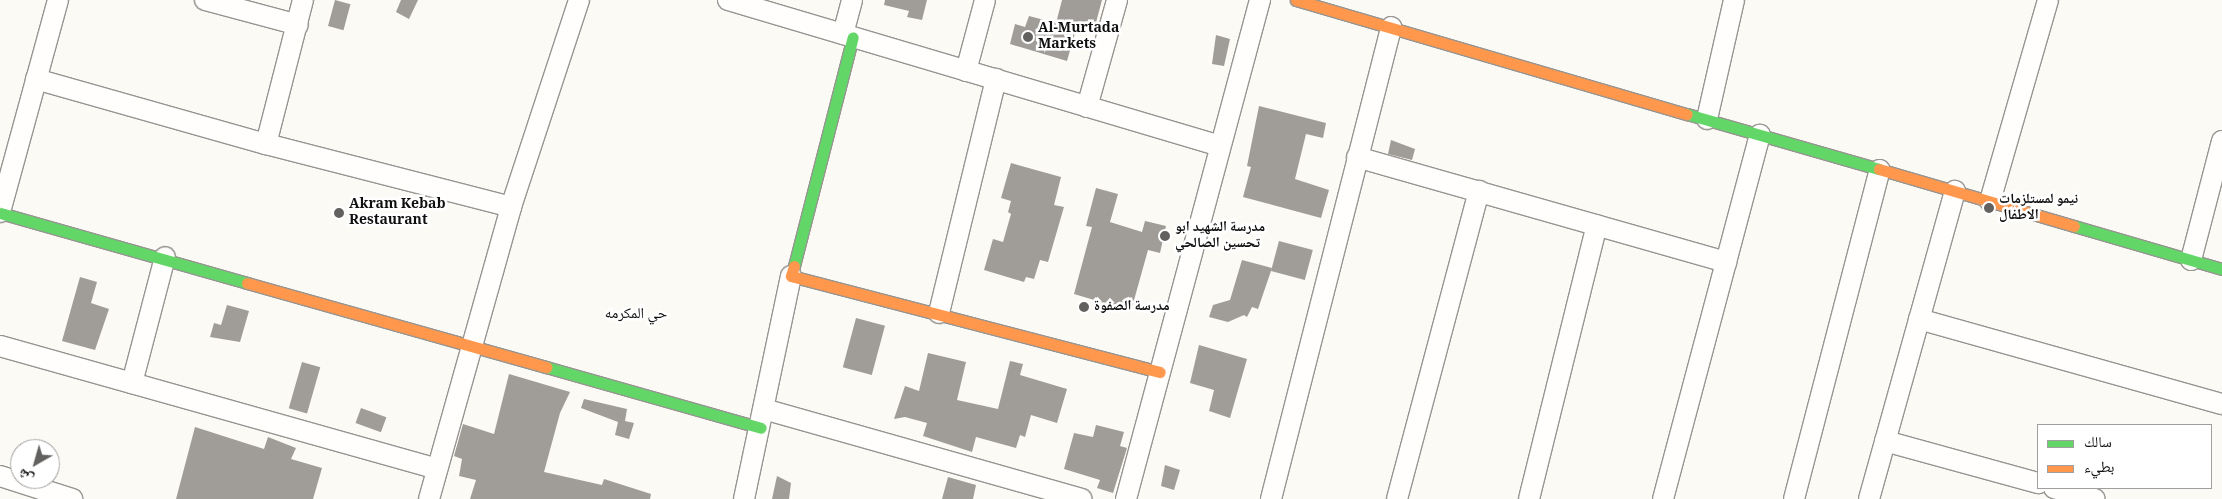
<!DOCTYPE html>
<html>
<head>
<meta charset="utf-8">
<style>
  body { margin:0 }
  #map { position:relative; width:2222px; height:499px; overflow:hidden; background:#fcfaf4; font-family:Georgia,"Noto Naskh Arabic",serif }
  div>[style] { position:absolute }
  .building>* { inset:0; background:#a09d99; transform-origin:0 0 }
  .roads { filter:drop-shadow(1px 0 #969592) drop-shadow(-1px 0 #969592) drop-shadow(0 1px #969592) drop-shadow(0 -1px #969592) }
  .street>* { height:20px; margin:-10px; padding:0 10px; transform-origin:10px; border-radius:10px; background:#fffefd }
  .fast>* { height:11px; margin:-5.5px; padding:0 5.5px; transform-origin:5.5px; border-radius:5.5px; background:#63d668 }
  .slow>* { height:11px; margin:-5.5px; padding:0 5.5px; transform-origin:5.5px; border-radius:5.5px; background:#ff974d }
  .dots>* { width:14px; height:14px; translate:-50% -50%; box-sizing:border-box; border:2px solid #fff; border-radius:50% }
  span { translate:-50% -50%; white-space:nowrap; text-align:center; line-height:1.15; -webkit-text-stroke:5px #fff; paint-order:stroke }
  .poi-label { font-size:14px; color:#0f0f0f; font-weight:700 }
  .left { translate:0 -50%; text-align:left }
  .neighbourhood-label { font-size:15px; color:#0f0f0f }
  .legend { position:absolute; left:2037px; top:424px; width:175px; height:65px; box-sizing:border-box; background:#fff; border:1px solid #9f9f9f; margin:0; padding:6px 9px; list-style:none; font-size:15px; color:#0f0f0f }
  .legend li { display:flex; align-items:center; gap:10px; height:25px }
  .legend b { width:25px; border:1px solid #9f9f9f }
  .north { position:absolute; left:10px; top:439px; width:50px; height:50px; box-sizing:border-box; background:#fff; border:1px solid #9f9f9f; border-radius:50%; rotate:218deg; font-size:14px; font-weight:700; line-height:20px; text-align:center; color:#0f0f0f }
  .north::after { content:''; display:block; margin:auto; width:18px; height:22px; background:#62615f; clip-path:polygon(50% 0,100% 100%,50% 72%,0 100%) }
</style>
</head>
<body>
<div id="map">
  <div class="building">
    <i style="left:335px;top:0;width:16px;height:27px;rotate:15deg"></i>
    <i style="clip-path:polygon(401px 0,418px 0,409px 19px,396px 12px)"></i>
    <i style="clip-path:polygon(885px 0,927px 0,922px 20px,907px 17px,909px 11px,884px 5px)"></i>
    <i style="clip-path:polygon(1062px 0,1102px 0,1094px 30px,1077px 26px,1067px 61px,1010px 44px,1015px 24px,1025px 27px,1029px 16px,1056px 23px)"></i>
    <i style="clip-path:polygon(1216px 35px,1230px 39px,1224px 66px,1212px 64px)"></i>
    <i style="clip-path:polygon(1259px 106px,1326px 123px,1323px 138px,1306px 134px,1295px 179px,1329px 190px,1321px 218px,1243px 197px,1251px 167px,1247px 166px)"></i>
    <i style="clip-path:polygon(1391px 140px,1415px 149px,1412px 160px,1388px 154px)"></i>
    <i style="clip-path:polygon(1011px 163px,1061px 177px,1054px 205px,1064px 207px,1048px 262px,1040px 260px,1034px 279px,1026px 277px,1024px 282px,984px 270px,993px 239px,1003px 242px,1011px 214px,1008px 212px,1011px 201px,1001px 198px)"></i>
    <i style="clip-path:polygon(1096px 188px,1118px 194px,1110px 222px,1142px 232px,1145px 221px,1166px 226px,1160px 253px,1148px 250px,1131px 311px,1074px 294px,1092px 227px,1086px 226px)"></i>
    <i style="left:1279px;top:241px;width:35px;height:31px;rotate:15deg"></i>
    <i style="clip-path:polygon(1242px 260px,1272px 268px,1258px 309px,1252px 307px,1247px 317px,1244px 315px,1228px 322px,1209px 317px,1213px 305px,1230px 300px)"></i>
    <i style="clip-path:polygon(80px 277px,97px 282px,91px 303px,109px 309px,95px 350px,62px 341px)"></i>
    <i style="clip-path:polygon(227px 305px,249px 311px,240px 342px,210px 337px,214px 323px,221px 325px)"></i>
    <i style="left:856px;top:318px;width:30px;height:51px;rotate:15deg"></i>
    <i style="clip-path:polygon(1199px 345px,1247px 359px,1230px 418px,1209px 411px,1214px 390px,1190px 383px)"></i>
    <i style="clip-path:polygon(928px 353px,966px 362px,957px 400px,998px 409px,1010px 361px,1023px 364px,1020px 375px,1067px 389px,1057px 423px,1031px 415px,1025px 437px,1020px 435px,1016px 448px,976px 437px,972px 452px,923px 436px,927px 423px,905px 417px,894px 419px,905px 386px,919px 391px)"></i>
    <i style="left:302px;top:362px;width:19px;height:48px;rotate:16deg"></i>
    <i style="clip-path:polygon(509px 374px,570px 392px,560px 413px,544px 472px,602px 485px,604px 479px,651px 494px,650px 499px,470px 499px,476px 480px,459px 476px,462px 459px,454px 456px,463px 424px,494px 434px)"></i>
    <i style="clip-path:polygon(584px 399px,627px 409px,625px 421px,634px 423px,629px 439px,615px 435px,618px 422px,581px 408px)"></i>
    <i style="left:361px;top:408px;width:27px;height:16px;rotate:20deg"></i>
    <i style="clip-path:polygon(1096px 425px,1124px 432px,1120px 446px,1127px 448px,1113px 493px,1097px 488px,1100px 480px,1064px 469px,1074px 433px,1093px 437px)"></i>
    <i style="clip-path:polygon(195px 427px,264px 449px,268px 437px,296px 448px,291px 459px,322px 468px,313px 499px,176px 499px)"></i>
    <i style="clip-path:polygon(1165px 465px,1180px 470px,1174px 490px,1161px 486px)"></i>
    <i style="clip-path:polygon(777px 476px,791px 483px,789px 499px,772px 499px)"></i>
    <i style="clip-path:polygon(948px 477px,976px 485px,973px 499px,942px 499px)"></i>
  </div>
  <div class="roads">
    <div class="street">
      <i style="left:205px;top:0;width:96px;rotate:15deg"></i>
      <i style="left:728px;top:0;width:513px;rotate:16.53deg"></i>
      <i style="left:843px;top:34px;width:35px;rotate:-75deg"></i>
      <i style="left:966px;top:71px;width:73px;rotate:-75deg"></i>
      <i style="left:36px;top:79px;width:239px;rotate:15.8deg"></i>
      <i style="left:266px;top:144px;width:253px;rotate:14.4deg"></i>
      <i style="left:1087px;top:107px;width:111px;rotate:-74.3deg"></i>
      <i style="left:1707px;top:119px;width:122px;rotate:-77.2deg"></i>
      <i style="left:266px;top:144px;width:149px;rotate:-75.6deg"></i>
      <i style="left:1357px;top:157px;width:384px;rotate:15.9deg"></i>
      <i style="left:1990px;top:201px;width:209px;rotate:-73.9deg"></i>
      <i style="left:0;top:212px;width:220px;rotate:-74.7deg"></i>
      <i style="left:2191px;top:260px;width:123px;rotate:-75.4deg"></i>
      <i style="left:939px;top:313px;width:241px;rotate:-76.3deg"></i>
      <i style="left:1919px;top:319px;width:315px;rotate:15.7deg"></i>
      <i style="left:0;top:346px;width:454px;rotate:15.7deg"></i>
      <i style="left:132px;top:383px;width:130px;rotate:-75.3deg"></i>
      <i style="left:764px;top:409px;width:330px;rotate:15.8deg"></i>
      <i style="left:1885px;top:441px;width:159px;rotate:15.4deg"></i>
      <i style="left:0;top:476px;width:76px;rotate:17.7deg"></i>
      <i style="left:2054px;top:488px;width:42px;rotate:15deg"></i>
      <i style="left:429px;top:499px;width:303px;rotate:-74.3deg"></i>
      <i style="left:511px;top:207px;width:218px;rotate:-71.8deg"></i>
      <i style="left:744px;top:499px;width:228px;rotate:-78.1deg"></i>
      <i style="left:1126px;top:499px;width:517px;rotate:-74.97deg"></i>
      <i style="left:1271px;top:499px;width:487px;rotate:-75.7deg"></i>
      <i style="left:1397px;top:499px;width:319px;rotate:-75.1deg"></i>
      <i style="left:1529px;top:499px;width:282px;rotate:-76.1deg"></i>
      <i style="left:1663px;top:499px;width:377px;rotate:-75.1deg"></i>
      <i style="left:1794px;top:499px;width:340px;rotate:-75.4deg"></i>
      <i style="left:1869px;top:499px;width:320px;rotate:-74.4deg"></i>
    </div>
    <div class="fast">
      <i style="left:1687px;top:114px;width:200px;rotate:16deg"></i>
      <i style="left:0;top:213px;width:257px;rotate:15.8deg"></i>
      <i style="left:2074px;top:226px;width:154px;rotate:16.2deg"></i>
      <i style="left:794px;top:266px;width:236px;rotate:-75.6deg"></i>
      <i style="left:546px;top:367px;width:223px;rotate:15.8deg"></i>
    </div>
    <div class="slow">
      <i style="left:1296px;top:0;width:407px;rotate:16.3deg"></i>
      <i style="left:1879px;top:169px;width:203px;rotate:16.3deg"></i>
      <i style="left:794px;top:266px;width:10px;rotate:107deg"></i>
      <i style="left:791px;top:276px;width:381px;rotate:14.6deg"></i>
      <i style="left:247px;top:283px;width:311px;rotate:15.7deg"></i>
    </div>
  </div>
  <div class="dots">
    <i style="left:1028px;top:37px;background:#62615f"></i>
    <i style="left:1989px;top:208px;background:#62615f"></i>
    <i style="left:339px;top:213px;background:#62615f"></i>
    <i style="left:1165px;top:236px;background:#62615f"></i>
    <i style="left:1084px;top:307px;background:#62615f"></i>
  </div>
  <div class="poi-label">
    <span class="left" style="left:1038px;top:37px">Al-Murtada<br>Markets</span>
    <span class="left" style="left:1999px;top:208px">نيمو لمستلزمات<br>الاطفال</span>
    <span class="left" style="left:349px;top:213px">Akram Kebab<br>Restaurant</span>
    <span class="left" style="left:1175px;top:236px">مدرسة الشهيد ابو<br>تحسين الصالحي</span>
    <span class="left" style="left:1094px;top:307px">مدرسة الصفوة</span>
  </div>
  <div class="neighbourhood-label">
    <span style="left:636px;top:316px">حي المكرمه</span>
  </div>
  <ul class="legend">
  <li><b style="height:6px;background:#63d668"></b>سالك</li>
  <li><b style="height:6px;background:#ff974d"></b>بطيء</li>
  </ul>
  <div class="north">ش</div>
</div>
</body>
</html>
